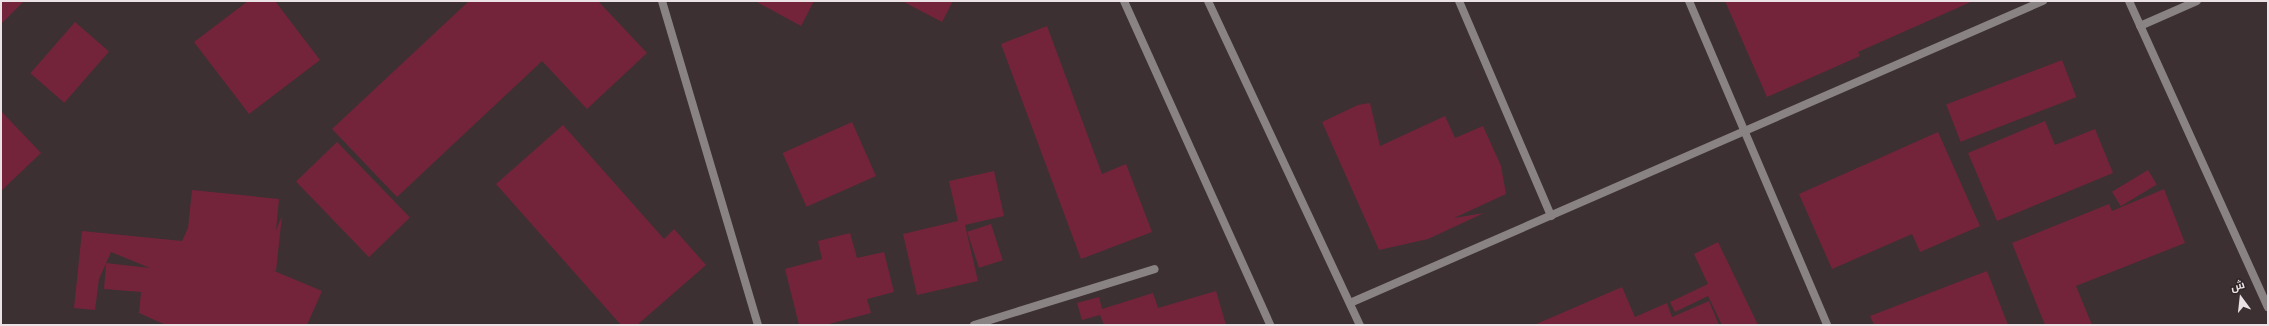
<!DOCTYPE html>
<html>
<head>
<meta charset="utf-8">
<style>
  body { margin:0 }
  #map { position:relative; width:2269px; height:326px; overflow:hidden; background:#3c3032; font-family:"Sofia Sans Condensed",Cairo,sans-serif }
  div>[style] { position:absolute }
  .building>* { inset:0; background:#73243b; transform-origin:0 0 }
  .minor>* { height:8px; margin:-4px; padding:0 4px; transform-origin:4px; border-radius:4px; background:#898384 }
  span { translate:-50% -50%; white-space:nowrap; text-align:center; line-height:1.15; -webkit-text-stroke:3px #312628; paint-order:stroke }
  .frame { position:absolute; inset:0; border:2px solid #eae2e4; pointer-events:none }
  .north { position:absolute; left:2221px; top:278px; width:40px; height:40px; -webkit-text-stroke:3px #312628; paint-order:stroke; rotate:345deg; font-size:11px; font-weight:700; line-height:16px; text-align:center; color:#eae2e4 }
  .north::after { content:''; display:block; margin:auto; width:14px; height:18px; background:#eae2e4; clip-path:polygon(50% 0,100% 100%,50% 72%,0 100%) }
</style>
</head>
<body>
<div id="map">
  <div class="building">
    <i style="clip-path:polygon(1px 1px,24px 1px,1px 24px)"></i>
    <i style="clip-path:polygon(248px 1px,275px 1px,320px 60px,249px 114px,194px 42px)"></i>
    <i style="clip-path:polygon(469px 1px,598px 1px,647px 53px,587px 109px,542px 61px,397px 197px,332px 129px)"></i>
    <i style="clip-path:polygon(755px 1px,814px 1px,801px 26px)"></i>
    <i style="clip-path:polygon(902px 1px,953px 1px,942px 22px)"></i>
    <i style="clip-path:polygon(1725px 1px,1973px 1px,1858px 52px,1860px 56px,1767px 97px)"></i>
    <i style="left:75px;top:22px;width:45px;height:68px;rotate:41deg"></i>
    <i style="clip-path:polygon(1047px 26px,1102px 174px,1126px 164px,1152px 232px,1081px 259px,1001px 44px)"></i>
    <i style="left:2062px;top:60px;width:40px;height:124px;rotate:69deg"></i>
    <i style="clip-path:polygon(1370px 103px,1380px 146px,1445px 116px,1455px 138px,1483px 126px,1501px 166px,1506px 194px,1454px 218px,1484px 213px,1428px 239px,1379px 250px,1322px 122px,1358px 105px)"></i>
    <i style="clip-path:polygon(1px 111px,41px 153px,1px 191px)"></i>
    <i style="clip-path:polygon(2045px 121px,2055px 145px,2095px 129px,2113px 173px,1997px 221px,1968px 153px)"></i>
    <i style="left:852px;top:122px;width:59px;height:76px;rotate:66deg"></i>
    <i style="clip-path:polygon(563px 125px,664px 239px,674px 229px,706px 265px,637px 325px,621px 325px,496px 184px)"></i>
    <i style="clip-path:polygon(1938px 132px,1980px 226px,1920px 252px,1912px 234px,1832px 269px,1799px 194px)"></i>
    <i style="left:337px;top:142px;width:105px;height:57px;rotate:46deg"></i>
    <i style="left:2148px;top:170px;width:17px;height:42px;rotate:59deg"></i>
    <i style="clip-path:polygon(994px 171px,1004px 216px,965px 225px,978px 281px,917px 295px,903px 234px,958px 221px,949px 181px)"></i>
    <i style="clip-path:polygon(2164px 189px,2185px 243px,2076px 286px,2092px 325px,2045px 325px,2012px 243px,2109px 204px,2112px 211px)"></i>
    <i style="clip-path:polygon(192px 190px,279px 199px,276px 230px,282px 216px,276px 271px,272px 270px,322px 291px,307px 325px,166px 325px,139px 313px,141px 292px,104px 289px,106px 263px,150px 268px,111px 252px,99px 279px,95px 310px,74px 308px,82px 231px,182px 241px,188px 228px)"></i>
    <i style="left:991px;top:224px;width:38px;height:25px;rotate:72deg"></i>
    <i style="clip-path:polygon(850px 233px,857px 258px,884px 252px,894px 292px,867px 299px,871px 313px,825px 325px,799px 325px,785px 269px,822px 259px,818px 241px)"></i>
    <i style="clip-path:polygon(1718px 242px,1758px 325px,1722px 325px,1708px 296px,1675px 312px,1670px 302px,1708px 284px,1694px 254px)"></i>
    <i style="clip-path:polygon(1987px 271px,2008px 325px,1874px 325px,1870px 316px)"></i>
    <i style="clip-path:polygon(1622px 287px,1635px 317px,1667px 303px,1672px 317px,1709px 301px,1719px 325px,1534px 325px)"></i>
    <i style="clip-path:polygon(1216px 291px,1226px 325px,1104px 325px,1100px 315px,1082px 320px,1077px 303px,1099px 297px,1102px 309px,1153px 293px,1158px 308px)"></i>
  </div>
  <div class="minor">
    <i style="left:662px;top:1px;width:338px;rotate:73.5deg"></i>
    <i style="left:1124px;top:1px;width:355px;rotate:65.7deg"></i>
    <i style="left:1208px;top:1px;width:358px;rotate:64.9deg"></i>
    <i style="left:1459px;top:1px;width:234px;rotate:66.8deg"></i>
    <i style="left:1689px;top:1px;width:352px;rotate:66.9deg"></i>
    <i style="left:2129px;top:1px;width:336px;rotate:65.6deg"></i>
    <i style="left:2140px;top:26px;width:62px;rotate:-23.7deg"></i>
    <i style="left:1350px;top:303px;width:756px;rotate:-23.55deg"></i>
    <i style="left:974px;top:325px;width:189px;rotate:-17.2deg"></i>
  </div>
  <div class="frame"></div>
  <div class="north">ش</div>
</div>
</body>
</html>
